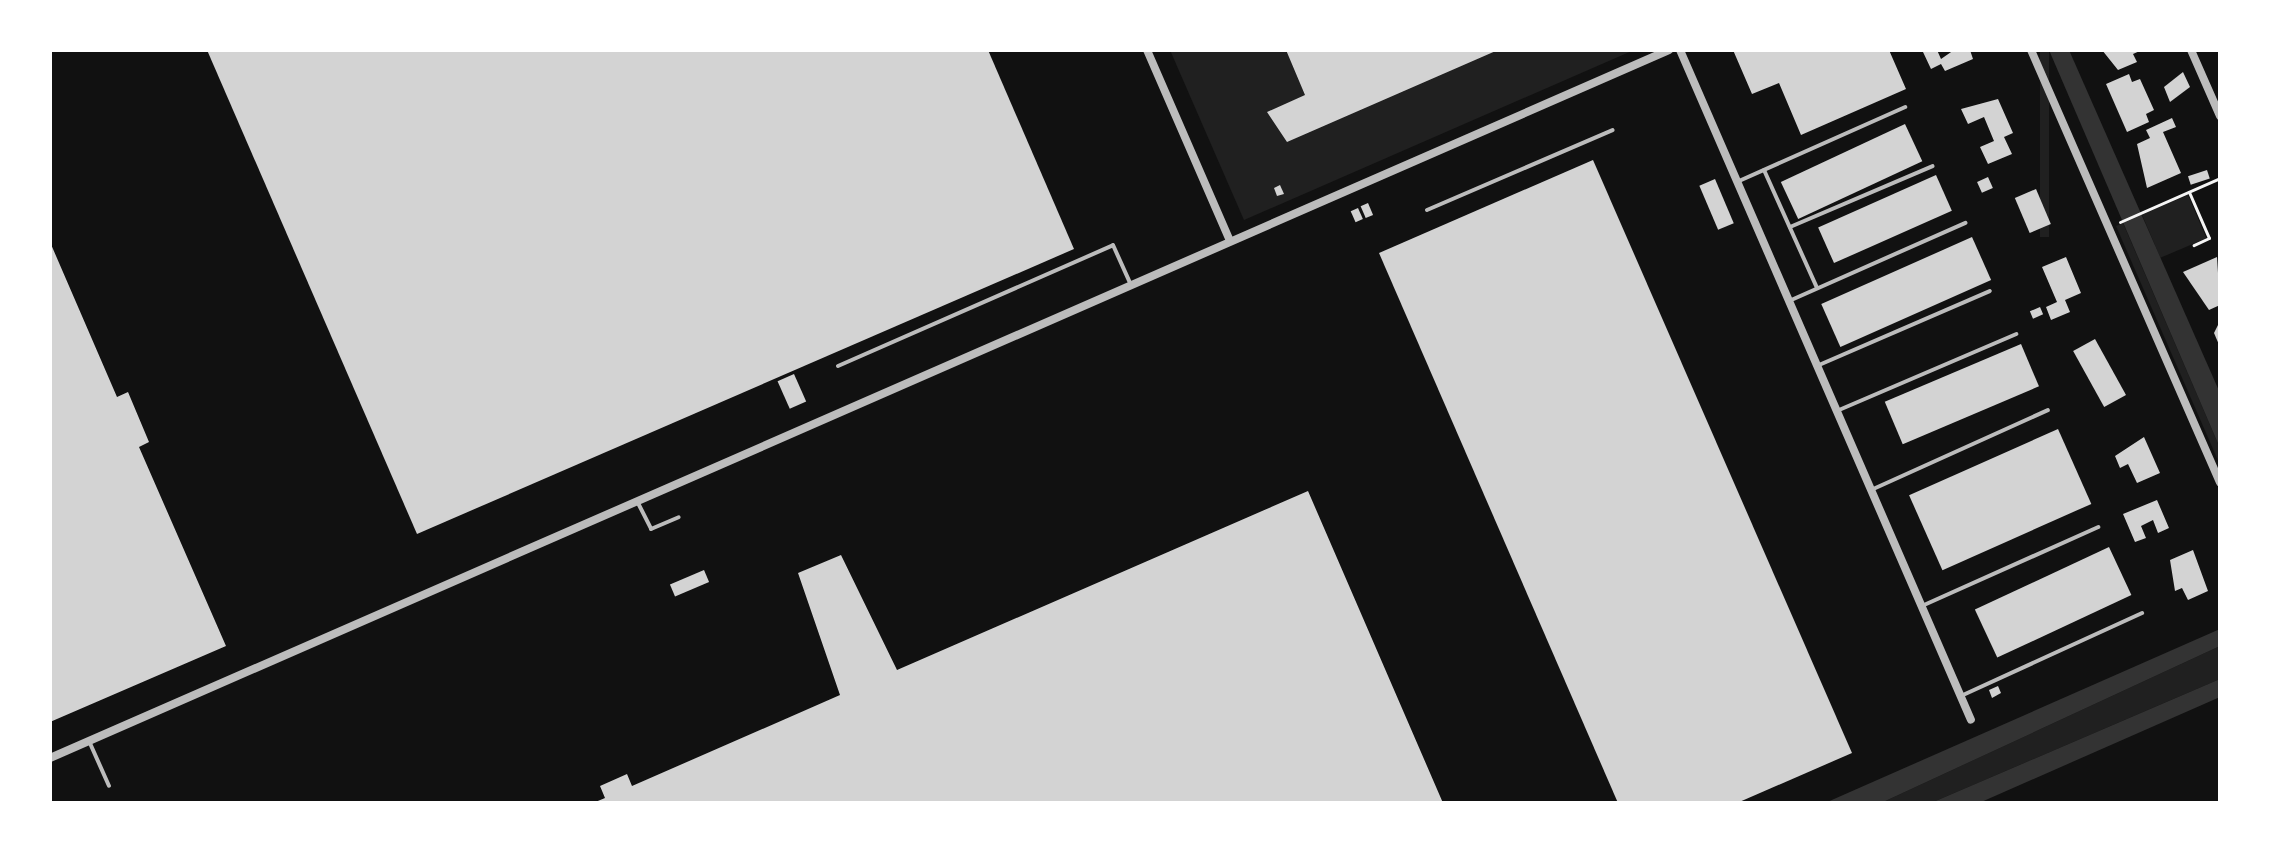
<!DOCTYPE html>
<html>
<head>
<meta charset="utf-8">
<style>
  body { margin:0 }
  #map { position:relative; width:2270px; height:853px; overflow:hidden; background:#111; font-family:"PT Sans",sans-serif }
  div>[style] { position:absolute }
  .green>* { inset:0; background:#202020; transform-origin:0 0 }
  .water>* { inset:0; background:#333 }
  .building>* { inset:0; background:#d3d3d3; transform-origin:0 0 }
  .path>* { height:3px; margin:-1.5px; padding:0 1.5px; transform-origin:1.5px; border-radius:1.5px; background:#f5f5f5 }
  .service>* { height:4px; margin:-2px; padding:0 2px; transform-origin:2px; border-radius:2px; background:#bcbcbc }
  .minor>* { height:8px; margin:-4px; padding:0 4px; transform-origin:4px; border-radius:4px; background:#bcbcbc }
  span { translate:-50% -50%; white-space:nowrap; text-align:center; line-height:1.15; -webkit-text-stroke:8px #fff; paint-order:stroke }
  .frame { position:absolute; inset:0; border:52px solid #fff; pointer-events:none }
</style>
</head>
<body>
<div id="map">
  <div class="green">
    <i style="clip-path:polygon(1170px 50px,1634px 50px,1244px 220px)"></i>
    <i style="left:2040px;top:50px;width:9px;height:187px"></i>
    <i style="left:2188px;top:195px;width:47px;height:50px;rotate:67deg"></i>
    <i style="clip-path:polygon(2123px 223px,2220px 448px,2220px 465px,2116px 226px)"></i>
    <i style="clip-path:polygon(2220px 646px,2220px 679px,1931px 803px,1881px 803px)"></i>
  </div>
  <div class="water">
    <i style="clip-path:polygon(2049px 50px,2069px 50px,2220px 393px,2220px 448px)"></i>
    <i style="clip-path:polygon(2220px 629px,2220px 646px,1881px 803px,1825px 803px)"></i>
    <i style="clip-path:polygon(2220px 679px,2220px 697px,1979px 803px,1931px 803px)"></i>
  </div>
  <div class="building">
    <i style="clip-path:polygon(207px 50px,988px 50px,1074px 249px,417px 534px)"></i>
    <i style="clip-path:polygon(1286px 50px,1498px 50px,1287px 142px,1267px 112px,1305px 95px)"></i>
    <i style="clip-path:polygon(1733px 50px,1889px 50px,1906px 89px,1801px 135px,1779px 83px,1752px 94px)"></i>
    <i style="clip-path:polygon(1937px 50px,1941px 59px,1954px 50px,1970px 50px,1973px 59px,1945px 71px,1941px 64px,1931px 69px,1923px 52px)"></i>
    <i style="clip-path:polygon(2102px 50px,2142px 50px,2133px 54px,2137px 62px,2118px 70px)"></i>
    <i style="clip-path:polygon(2183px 72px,2190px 87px,2170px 102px,2164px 87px)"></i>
    <i style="clip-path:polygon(2129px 74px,2132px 82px,2140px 79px,2154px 110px,2146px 114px,2149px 122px,2127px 132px,2106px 84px)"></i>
    <i style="clip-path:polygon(1998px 99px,2013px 133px,2004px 137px,2012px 154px,1988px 164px,1980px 147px,1994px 141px,1984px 117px,1968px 124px,1961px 109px)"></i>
    <i style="clip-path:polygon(2172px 118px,2176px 127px,2163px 132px,2181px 173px,2147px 188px,2137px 144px,2150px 138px,2146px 130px)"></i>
    <i style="left:1905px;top:124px;width:41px;height:137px;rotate:65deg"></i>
    <i style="clip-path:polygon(1593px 160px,1852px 753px,1737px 803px,1618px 803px,1379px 253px)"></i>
    <i style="left:2207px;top:170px;width:9px;height:20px;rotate:72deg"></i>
    <i style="left:1936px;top:175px;width:39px;height:129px;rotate:66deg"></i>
    <i style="left:1988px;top:177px;width:12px;height:12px;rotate:66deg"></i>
    <i style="left:1715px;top:179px;width:48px;height:17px;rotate:67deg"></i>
    <i style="clip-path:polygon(1280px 185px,1284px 194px,1277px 196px,1274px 188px)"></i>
    <i style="left:2036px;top:189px;width:38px;height:23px;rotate:67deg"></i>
    <i style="left:1368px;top:203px;width:13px;height:8px;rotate:67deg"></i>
    <i style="left:1358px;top:208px;width:12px;height:8px;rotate:66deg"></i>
    <i style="left:1972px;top:237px;width:47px;height:165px;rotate:66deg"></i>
    <i style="clip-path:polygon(50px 242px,117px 397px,128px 392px,149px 442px,139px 447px,226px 646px,50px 722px)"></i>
    <i style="clip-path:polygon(2066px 257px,2081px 293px,2065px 300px,2070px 312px,2051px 320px,2046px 307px,2057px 302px,2042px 267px)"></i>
    <i style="clip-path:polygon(2217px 257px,2220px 305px,2209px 310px,2183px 272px)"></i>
    <i style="left:2040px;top:307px;width:8px;height:11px;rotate:67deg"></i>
    <i style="clip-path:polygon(2220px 321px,2220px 347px,2214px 333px)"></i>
    <i style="left:2095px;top:339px;width:64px;height:25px;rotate:61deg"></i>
    <i style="left:2021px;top:344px;width:46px;height:148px;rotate:67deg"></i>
    <i style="left:794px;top:374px;width:30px;height:18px;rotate:66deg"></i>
    <i style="left:2058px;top:429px;width:82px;height:163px;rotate:66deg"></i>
    <i style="clip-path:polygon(2144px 437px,2160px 473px,2137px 483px,2128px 464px,2120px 468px,2115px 456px)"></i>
    <i style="clip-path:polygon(1308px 491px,1443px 803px,593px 803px,605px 798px,600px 786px,627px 774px,632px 786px,840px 695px,798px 573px,841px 555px,897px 670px)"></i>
    <i style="clip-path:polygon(2157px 500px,2169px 528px,2158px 533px,2153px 520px,2141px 526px,2146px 538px,2135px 542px,2123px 514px)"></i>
    <i style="left:2109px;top:547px;width:53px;height:148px;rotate:65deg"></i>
    <i style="clip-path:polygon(2193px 550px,2208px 591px,2188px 600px,2182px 588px,2175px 591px,2170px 560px)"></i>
    <i style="left:704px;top:570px;width:13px;height:37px;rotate:67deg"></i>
    <i style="clip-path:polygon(1998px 686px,2001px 693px,1992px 698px,1989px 690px)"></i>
  </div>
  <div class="path">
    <i style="left:2189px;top:192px;width:50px;rotate:66.5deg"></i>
    <i style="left:2209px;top:238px;width:17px;rotate:155deg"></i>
    <i style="left:2120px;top:222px;width:109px;rotate:-23.7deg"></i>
  </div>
  <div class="service">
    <i style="left:1764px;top:170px;width:129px;rotate:65.8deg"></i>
    <i style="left:1739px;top:181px;width:182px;rotate:-24deg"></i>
    <i style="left:1427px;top:210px;width:202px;rotate:-23.3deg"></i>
    <i style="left:1790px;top:227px;width:155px;rotate:-23.1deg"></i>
    <i style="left:1789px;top:301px;width:193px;rotate:-23.9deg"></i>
    <i style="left:1819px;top:365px;width:186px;rotate:-23.4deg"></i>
    <i style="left:838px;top:366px;width:300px;rotate:-23.7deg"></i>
    <i style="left:1113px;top:245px;width:44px;rotate:65.8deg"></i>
    <i style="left:1839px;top:410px;width:193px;rotate:-23.2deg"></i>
    <i style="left:1871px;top:490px;width:194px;rotate:-24.3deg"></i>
    <i style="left:638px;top:503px;width:29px;rotate:63deg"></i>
    <i style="left:651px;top:529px;width:30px;rotate:-23deg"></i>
    <i style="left:1924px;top:605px;width:191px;rotate:-24.1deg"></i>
    <i style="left:1963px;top:695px;width:197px;rotate:-24.6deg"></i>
    <i style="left:89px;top:741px;width:49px;rotate:66deg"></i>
  </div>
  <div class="minor">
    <i style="left:1147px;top:50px;width:208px;rotate:66.5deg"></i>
    <i style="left:1680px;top:50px;width:730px;rotate:66.52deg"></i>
    <i style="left:2031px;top:50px;width:472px;rotate:66.4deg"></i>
    <i style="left:2191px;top:50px;width:72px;rotate:66.3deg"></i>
    <i style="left:50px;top:758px;width:1767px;rotate:-23.62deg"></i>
  </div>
  <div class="frame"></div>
</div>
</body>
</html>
